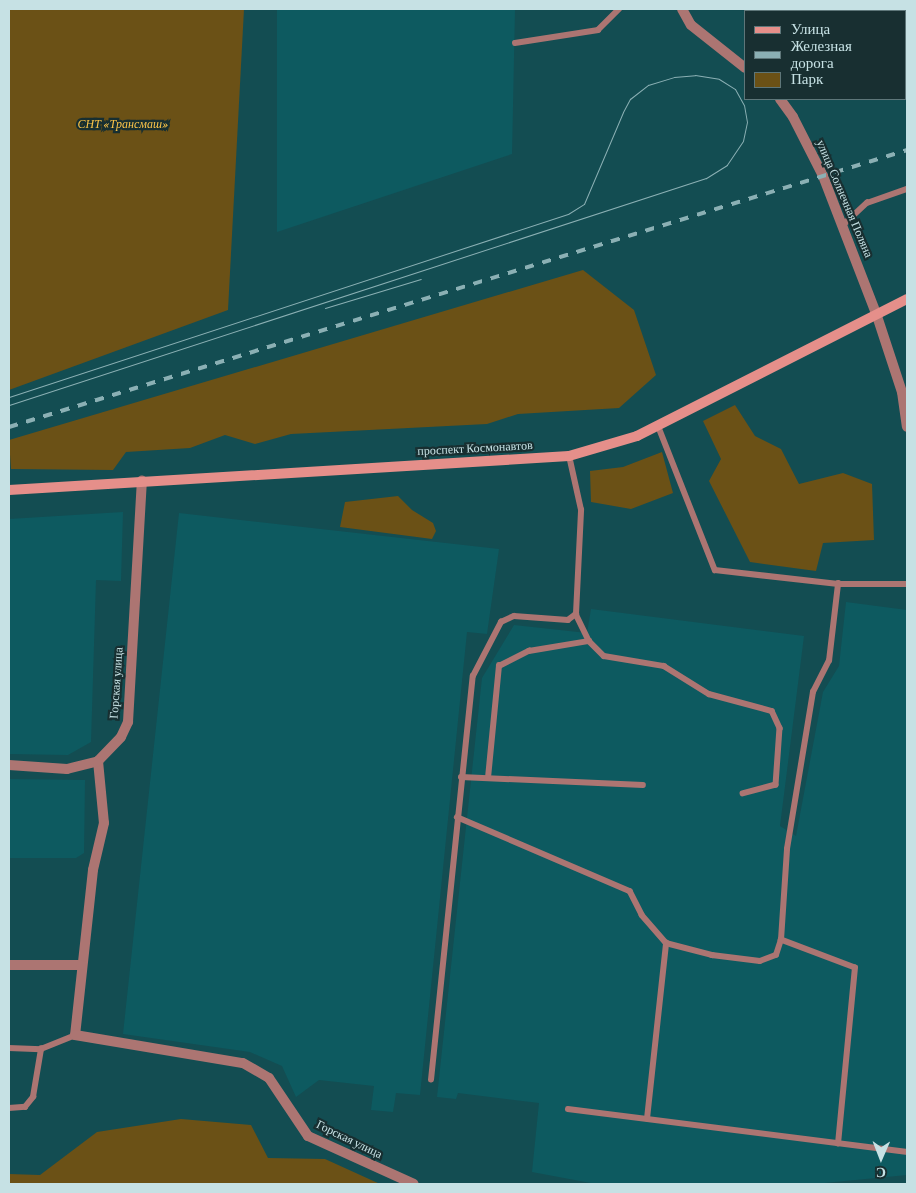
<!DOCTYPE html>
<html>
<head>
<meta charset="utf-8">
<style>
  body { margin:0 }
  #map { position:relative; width:916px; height:1193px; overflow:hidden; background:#134d52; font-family:"Crimson Pro",serif }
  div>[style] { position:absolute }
  .built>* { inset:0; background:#0d5a60 }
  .green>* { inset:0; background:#6b5116 }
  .service>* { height:5.5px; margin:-2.75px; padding:0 2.75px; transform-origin:2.75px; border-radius:2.75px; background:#ac7572 }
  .minor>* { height:10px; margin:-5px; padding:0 5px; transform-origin:5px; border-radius:5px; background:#ac7572 }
  .tertiary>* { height:10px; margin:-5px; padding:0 5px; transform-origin:5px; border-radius:5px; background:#ac7572 }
  .secondary>* { height:10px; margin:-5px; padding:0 5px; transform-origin:5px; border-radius:5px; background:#e58f8a }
  .tram>* { height:1px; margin:-0.5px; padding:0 0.5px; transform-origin:0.5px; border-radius:0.5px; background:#8bb0b4 }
  .rail>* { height:4px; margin-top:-2px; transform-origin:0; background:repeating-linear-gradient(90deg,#8bb0b4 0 9px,transparent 0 18px) }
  span { translate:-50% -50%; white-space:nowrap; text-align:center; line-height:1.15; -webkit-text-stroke:4.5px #182f31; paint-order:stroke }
  .park-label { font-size:12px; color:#fac348; font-style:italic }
  .street-label { font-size:12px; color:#c6e1e4 }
  .frame { position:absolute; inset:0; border:10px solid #c6e1e4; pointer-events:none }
  .legend { position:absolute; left:744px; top:10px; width:162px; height:90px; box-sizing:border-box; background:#182f31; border:1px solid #5e7679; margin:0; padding:6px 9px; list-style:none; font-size:15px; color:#c6e1e4 }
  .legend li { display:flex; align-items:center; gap:10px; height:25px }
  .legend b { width:25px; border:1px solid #5e7679 }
  .north { position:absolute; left:856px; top:1133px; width:50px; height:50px; -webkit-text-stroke:4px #182f31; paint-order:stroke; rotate:181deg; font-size:14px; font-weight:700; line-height:20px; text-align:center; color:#c6e1e4 }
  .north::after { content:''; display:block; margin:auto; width:18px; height:22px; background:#c6e1e4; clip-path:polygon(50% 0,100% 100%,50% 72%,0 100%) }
</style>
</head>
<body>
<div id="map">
  <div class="built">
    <i style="clip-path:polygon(277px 9px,515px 9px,512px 154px,277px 232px)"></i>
    <i style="clip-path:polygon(754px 9px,907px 9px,907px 49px,905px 11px)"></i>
    <i style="clip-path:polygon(123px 512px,121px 581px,96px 580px,91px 742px,68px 755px,9px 754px,9px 519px)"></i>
    <i style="clip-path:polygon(179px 513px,499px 549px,487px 634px,467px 632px,420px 1095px,396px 1093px,393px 1112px,371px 1110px,374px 1086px,319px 1080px,296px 1097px,282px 1066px,250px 1052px,123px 1034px)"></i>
    <i style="clip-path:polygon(846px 602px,907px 610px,907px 1175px,814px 1184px,596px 1184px,532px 1172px,539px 1103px,458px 1093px,456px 1099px,437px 1097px,482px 678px,514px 625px,587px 633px,591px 609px,804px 636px,780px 826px,796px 836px,823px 692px,839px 666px)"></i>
    <i style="clip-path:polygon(9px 779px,85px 780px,84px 853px,76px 858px,10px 858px,9px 876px)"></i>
  </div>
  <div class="green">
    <i style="clip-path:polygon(9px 9px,244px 9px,228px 310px,9px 390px)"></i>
    <i style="clip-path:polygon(583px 270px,634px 310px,656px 375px,619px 408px,518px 414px,487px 424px,291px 434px,255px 444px,225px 435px,190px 448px,126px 452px,113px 470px,11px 469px,9px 440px)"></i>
    <i style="clip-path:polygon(735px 405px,755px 436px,781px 449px,799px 484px,843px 473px,872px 484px,874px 540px,823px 543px,816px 571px,750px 562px,709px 481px,721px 459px,703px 421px)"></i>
    <i style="clip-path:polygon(662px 452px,673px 493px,631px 509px,591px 502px,590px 471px,623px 467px)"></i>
    <i style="clip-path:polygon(398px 496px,412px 510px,433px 523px,436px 531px,432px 539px,340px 527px,345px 502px)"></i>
    <i style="clip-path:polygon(181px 1119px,251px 1125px,268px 1158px,325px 1159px,380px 1184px,9px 1184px,9px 1174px,40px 1175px,97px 1132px)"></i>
  </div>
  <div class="service">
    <i style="left:841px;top:9px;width:2px;rotate:63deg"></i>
    <i style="left:887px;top:9px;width:20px"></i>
    <i style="left:853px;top:11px;width:17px;rotate:-7deg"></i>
    <i style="left:515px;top:43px;width:84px;rotate:-8.9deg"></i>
    <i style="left:598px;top:30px;width:30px;rotate:-45deg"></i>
    <i style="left:843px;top:225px;width:33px;rotate:-43deg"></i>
    <i style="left:867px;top:203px;width:42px;rotate:-19.3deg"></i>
    <i style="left:658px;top:425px;width:156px;rotate:68.5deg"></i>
    <i style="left:715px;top:570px;width:124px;rotate:6.5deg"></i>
    <i style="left:838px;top:584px;width:69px"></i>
    <i style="left:576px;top:614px;width:30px;rotate:64deg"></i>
    <i style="left:589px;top:641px;width:21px;rotate:45deg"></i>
    <i style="left:604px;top:656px;width:61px;rotate:9.5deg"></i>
    <i style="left:664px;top:666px;width:53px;rotate:31.9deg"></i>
    <i style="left:709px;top:694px;width:65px;rotate:15.1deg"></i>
    <i style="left:772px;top:711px;width:19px;rotate:65deg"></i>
    <i style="left:780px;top:728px;width:57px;rotate:94deg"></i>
    <i style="left:776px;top:785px;width:34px;rotate:165deg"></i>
    <i style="left:461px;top:777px;width:182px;rotate:2.5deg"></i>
    <i style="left:488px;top:778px;width:113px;rotate:-84.4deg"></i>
    <i style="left:499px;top:666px;width:34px;rotate:-27deg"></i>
    <i style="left:529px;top:651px;width:61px;rotate:-9.5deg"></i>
    <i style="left:457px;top:817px;width:188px;rotate:23.2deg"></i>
    <i style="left:630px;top:891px;width:27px;rotate:63deg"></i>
    <i style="left:642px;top:915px;width:37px;rotate:49deg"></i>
    <i style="left:666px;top:943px;width:48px;rotate:14.6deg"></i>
    <i style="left:712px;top:955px;width:48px;rotate:7.1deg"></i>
    <i style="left:760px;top:961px;width:17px;rotate:-21deg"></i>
    <i style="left:776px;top:955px;width:16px;rotate:-72deg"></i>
    <i style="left:9px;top:1048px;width:32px;rotate:2deg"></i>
    <i style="left:41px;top:1049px;width:37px;rotate:-22deg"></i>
    <i style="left:431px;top:1080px;width:406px;rotate:-84.1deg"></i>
    <i style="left:473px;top:676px;width:61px;rotate:-62.6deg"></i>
    <i style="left:501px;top:622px;width:14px;rotate:-25deg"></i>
    <i style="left:514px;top:616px;width:54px;rotate:4.2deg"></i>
    <i style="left:568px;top:620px;width:10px;rotate:-37deg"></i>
    <i style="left:576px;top:614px;width:104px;rotate:-87.2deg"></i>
    <i style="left:581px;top:510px;width:55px;rotate:-102.5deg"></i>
    <i style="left:9px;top:1108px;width:16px;rotate:-4deg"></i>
    <i style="left:25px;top:1107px;width:13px;rotate:-51deg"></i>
    <i style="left:33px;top:1097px;width:49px;rotate:-80.5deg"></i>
    <i style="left:568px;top:1109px;width:342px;rotate:7.2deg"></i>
    <i style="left:647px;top:1119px;width:177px;rotate:-83.8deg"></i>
    <i style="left:838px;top:1144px;width:177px;rotate:-84.5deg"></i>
    <i style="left:855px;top:968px;width:79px;rotate:-159.3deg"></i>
    <i style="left:781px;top:940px;width:91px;rotate:-86.2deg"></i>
    <i style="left:787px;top:849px;width:159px;rotate:-80.6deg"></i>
    <i style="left:813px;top:692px;width:35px;rotate:-63deg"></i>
    <i style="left:829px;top:661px;width:78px;rotate:-83.3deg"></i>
  </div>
  <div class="minor">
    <i style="left:876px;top:313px;width:83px;rotate:71.8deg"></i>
    <i style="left:902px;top:392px;width:35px;rotate:82deg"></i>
    <i style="left:98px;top:761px;width:62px;rotate:84.5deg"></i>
    <i style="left:104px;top:823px;width:48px;rotate:103.2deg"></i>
    <i style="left:93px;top:870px;width:166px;rotate:96.2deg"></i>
    <i style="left:75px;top:1035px;width:170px;rotate:9.5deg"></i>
    <i style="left:243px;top:1063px;width:30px;rotate:30deg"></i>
    <i style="left:269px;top:1078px;width:70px;rotate:56.1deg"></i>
    <i style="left:308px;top:1136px;width:116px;rotate:24.4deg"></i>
    <i style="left:98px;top:761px;width:33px;rotate:-46deg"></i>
    <i style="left:121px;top:737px;width:17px;rotate:-65deg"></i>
    <i style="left:128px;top:722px;width:242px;rotate:-86.7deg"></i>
    <i style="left:9px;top:765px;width:58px;rotate:3.9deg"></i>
    <i style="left:67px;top:769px;width:32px;rotate:-14deg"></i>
    <i style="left:9px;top:965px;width:72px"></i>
  </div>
  <div class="tertiary">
    <i style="left:682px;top:9px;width:18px;rotate:61deg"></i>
    <i style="left:691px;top:25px;width:69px;rotate:38.5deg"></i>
    <i style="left:780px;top:99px;width:22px;rotate:54deg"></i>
    <i style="left:793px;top:117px;width:66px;rotate:63deg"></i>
    <i style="left:823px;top:176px;width:147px;rotate:68.9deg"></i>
  </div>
  <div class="secondary">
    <i style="left:9px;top:490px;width:561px;rotate:-3.47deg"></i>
    <i style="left:569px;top:456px;width:71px;rotate:-16.4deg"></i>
    <i style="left:637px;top:436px;width:303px;rotate:-26.9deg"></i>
  </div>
  <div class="tram">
    <i style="left:325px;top:308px;width:100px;rotate:-16.8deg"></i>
    <i style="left:9px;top:397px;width:588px;rotate:-18.13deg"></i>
    <i style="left:568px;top:214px;width:19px;rotate:-32deg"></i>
    <i style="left:584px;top:204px;width:100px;rotate:-67deg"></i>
    <i style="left:623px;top:112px;width:15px;rotate:-62deg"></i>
    <i style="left:630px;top:99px;width:23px;rotate:-38deg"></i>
    <i style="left:648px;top:85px;width:27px;rotate:-17deg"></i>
    <i style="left:674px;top:77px;width:21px;rotate:-5deg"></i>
    <i style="left:695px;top:75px;width:24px;rotate:9deg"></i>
    <i style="left:719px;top:79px;width:19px;rotate:32deg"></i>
    <i style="left:735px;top:89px;width:18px;rotate:61deg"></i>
    <i style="left:744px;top:105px;width:17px;rotate:80deg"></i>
    <i style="left:747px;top:122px;width:19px;rotate:102deg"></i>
    <i style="left:743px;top:141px;width:29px;rotate:124deg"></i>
    <i style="left:727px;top:165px;width:25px;rotate:148deg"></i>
    <i style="left:706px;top:178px;width:733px;rotate:161.96deg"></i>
  </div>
  <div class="rail">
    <i style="left:9px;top:427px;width:940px;rotate:-17.14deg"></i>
  </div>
  <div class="park-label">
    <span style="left:123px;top:125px">СНТ «Трансмаш»</span>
  </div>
  <div class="street-label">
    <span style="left:844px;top:199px;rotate:67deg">улица Солнечная Поляна</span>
    <span style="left:475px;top:449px;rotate:-3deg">проспект Космонавтов</span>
    <span style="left:117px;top:683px;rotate:-86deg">Горская улица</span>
    <span style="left:349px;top:1140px;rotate:26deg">Горская улица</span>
  </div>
  <div class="frame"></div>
  <ul class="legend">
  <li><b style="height:6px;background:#e58f8a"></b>Улица</li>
  <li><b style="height:6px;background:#8bb0b4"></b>Железная дорога</li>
  <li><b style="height:14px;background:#6b5116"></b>Парк</li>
  </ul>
  <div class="north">С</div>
</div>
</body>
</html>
